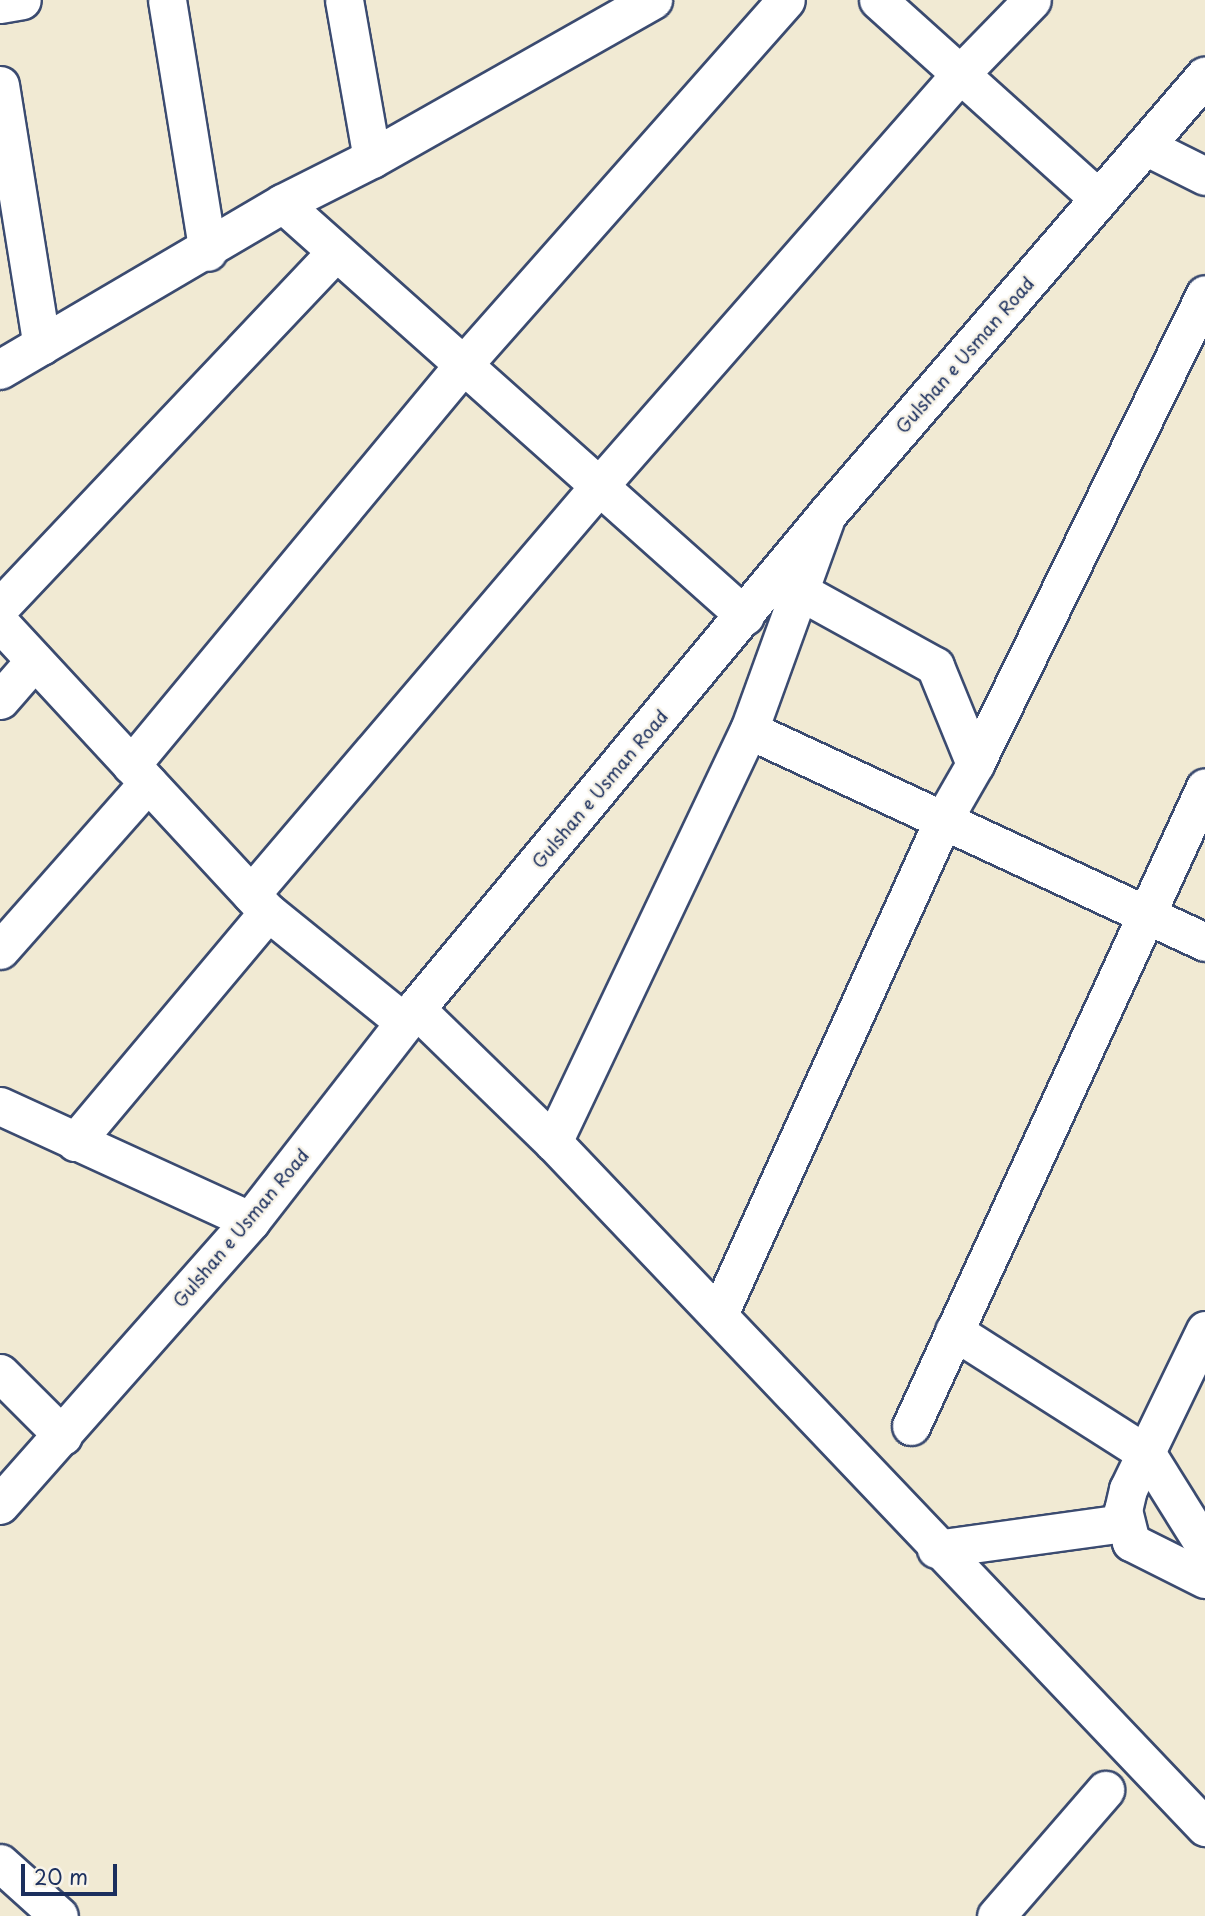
<!DOCTYPE html>
<html>
<head>
<meta charset="utf-8">
<style>
  body { margin:0 }
  #map { position:relative; width:1205px; height:1916px; overflow:hidden; background:#f1ead3; font-family:"Playpen Sans",sans-serif }
  div>[style] { position:absolute }
  .roads { filter:drop-shadow(2px 0 #3b4b70) drop-shadow(-2px 0 #3b4b70) drop-shadow(0 2px #3b4b70) drop-shadow(0 -2px #3b4b70) }
  .minor>* { height:37px; margin:-18.5px; padding:0 18.5px; transform-origin:18.5px; border-radius:18.5px; background:#fff }
  .tertiary>* { height:38px; margin:-19px; padding:0 19px; transform-origin:19px; border-radius:19px; background:#fff }
  span { translate:-50% -50%; white-space:nowrap; text-align:center; line-height:1.15; -webkit-text-stroke:5px #f7f3e8; paint-order:stroke }
  .street-label { font-size:18px; color:#1b2f5e }
  .scale { position:absolute; left:21px; top:1864px; width:96px; height:32px; box-sizing:border-box; border:4px solid #1b2f5e; border-top:0; padding-left:9px; font-size:21px; line-height:24px; white-space:nowrap; color:#1b2f5e; -webkit-text-stroke:5px #f7f3e8; paint-order:stroke }
</style>
</head>
<body>
<div id="map">
  <div class="roads">
    <div class="minor">
      <i style="left:167px;top:0;width:255px;rotate:80.8deg"></i>
      <i style="left:344px;top:0;width:161px;rotate:80deg"></i>
      <i style="left:878px;top:0;width:297px;rotate:42deg"></i>
      <i style="left:0;top:4px;width:22px;rotate:-10deg"></i>
      <i style="left:0;top:85px;width:264px;rotate:80.9deg"></i>
      <i style="left:1145px;top:146px;width:67px;rotate:26.6deg"></i>
      <i style="left:283px;top:204px;width:619px;rotate:41.73deg"></i>
      <i style="left:801px;top:592px;width:153px;rotate:28.9deg"></i>
      <i style="left:935px;top:666px;width:106px;rotate:67.8deg"></i>
      <i style="left:0;top:607px;width:489px;rotate:-46.6deg"></i>
      <i style="left:0;top:623px;width:394px;rotate:47.2deg"></i>
      <i style="left:268px;top:912px;width:176px;rotate:39deg"></i>
      <i style="left:0;top:700px;width:52px;rotate:-48.9deg"></i>
      <i style="left:749px;top:730px;width:503px;rotate:24.93deg"></i>
      <i style="left:131px;top:765px;width:520px;rotate:-50.31deg"></i>
      <i style="left:463px;top:365px;width:487px;rotate:-48.5deg"></i>
      <i style="left:251px;top:894px;width:536px;rotate:-49.54deg"></i>
      <i style="left:599px;top:486px;width:548px;rotate:-48.77deg"></i>
      <i style="left:960px;top:74px;width:103px;rotate:-45.8deg"></i>
      <i style="left:0;top:950px;width:223px;rotate:-48.5deg"></i>
      <i style="left:416px;top:1009px;width:191px;rotate:44.2deg"></i>
      <i style="left:553px;top:1142px;width:946px;rotate:46.41deg"></i>
      <i style="left:0;top:1106px;width:276px;rotate:24.6deg"></i>
      <i style="left:75px;top:1142px;width:300px;rotate:-50deg"></i>
      <i style="left:553px;top:1142px;width:456px;rotate:-64.6deg"></i>
      <i style="left:749px;top:730px;width:223px;rotate:-70.1deg"></i>
      <i style="left:719px;top:1314px;width:545px;rotate:-65.6deg"></i>
      <i style="left:944px;top:818px;width:62px;rotate:-60.1deg"></i>
      <i style="left:975px;top:764px;width:523px;rotate:-63.92deg"></i>
      <i style="left:1205px;top:1330px;width:177px;rotate:115.8deg"></i>
      <i style="left:1128px;top:1489px;width:22px;rotate:103deg"></i>
      <i style="left:1123px;top:1510px;width:33px;rotate:76deg"></i>
      <i style="left:1131px;top:1542px;width:83px;rotate:26.6deg"></i>
      <i style="left:954px;top:1331px;width:229px;rotate:32.5deg"></i>
      <i style="left:1147px;top:1454px;width:110px;rotate:58.1deg"></i>
      <i style="left:0;top:1373px;width:89px;rotate:45deg"></i>
      <i style="left:911px;top:1426px;width:703px;rotate:-65.29deg"></i>
      <i style="left:936px;top:1549px;width:190px;rotate:-7.9deg"></i>
      <i style="left:0;top:1863px;width:79px;rotate:41.9deg"></i>
      <i style="left:996px;top:1916px;width:167px;rotate:-49.1deg"></i>
    </div>
    <div class="tertiary">
      <i style="left:0;top:370px;width:328px;rotate:-30.4deg"></i>
      <i style="left:283px;top:204px;width:100px;rotate:-26.8deg"></i>
      <i style="left:372px;top:159px;width:323px;rotate:-29.5deg"></i>
      <i style="left:0;top:1505px;width:379px;rotate:-48.5deg"></i>
      <i style="left:251px;top:1221px;width:269px;rotate:-52.1deg"></i>
      <i style="left:416px;top:1009px;width:643px;rotate:-50.24deg"></i>
      <i style="left:827px;top:515px;width:579px;rotate:-49.21deg"></i>
    </div>
  </div>
  <div class="street-label">
    <span style="left:965px;top:355px;rotate:-49deg">Gulshan e Usman Road</span>
    <span style="left:600px;top:789px;rotate:-50deg">Gulshan e Usman Road</span>
    <span style="left:241px;top:1228px;rotate:-50deg">Gulshan e Usman Road</span>
  </div>
  <div class="scale">20 m</div>
</div>
</body>
</html>
